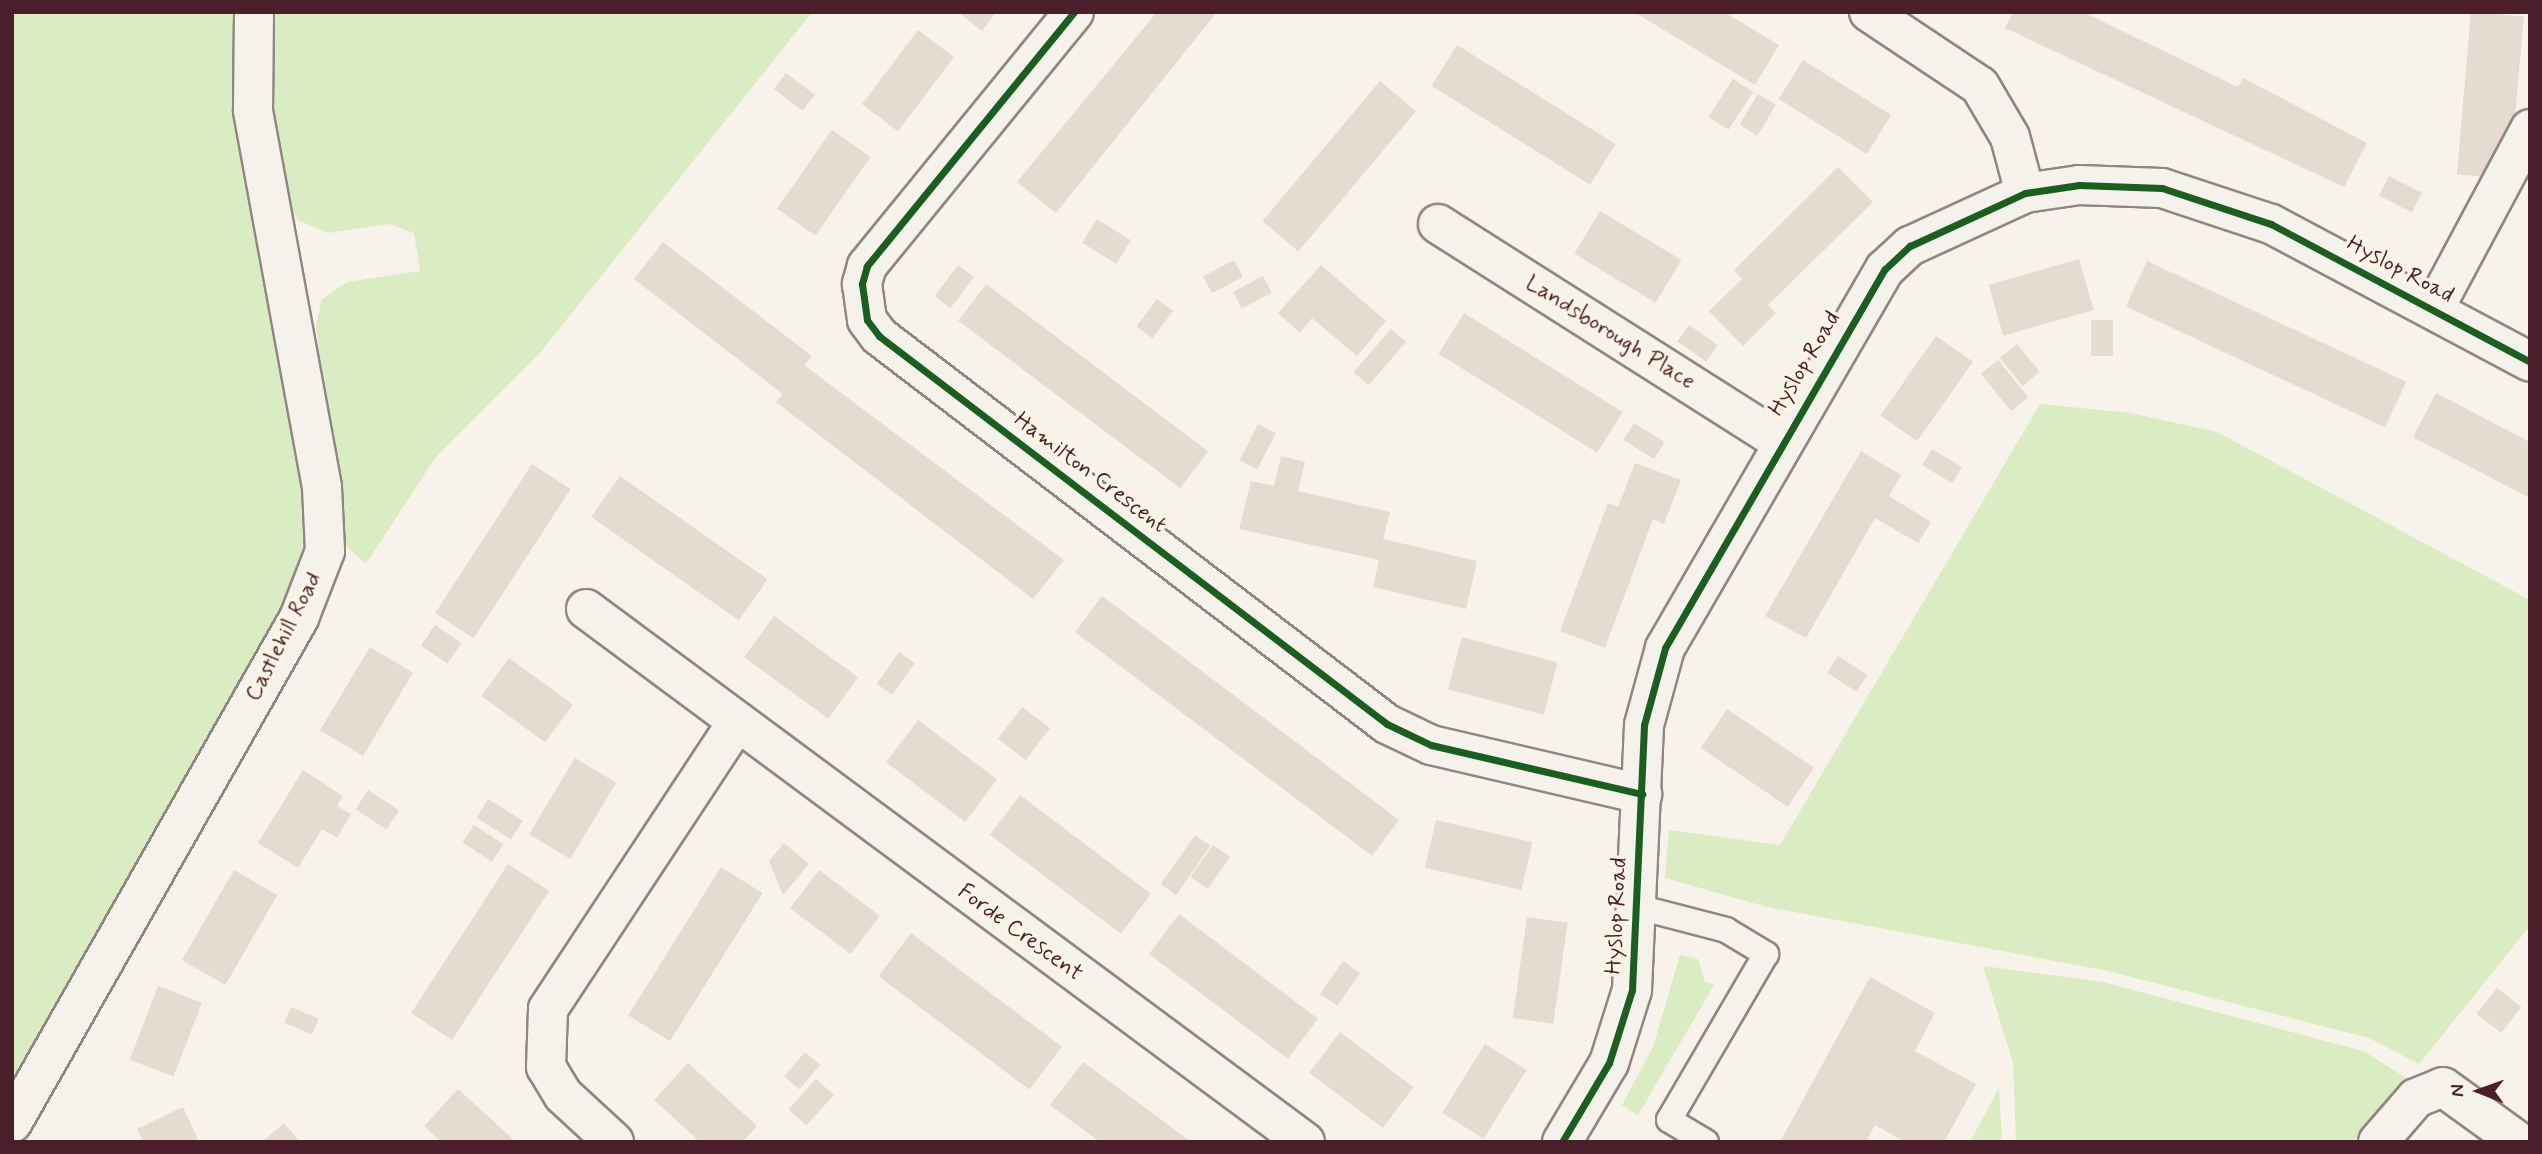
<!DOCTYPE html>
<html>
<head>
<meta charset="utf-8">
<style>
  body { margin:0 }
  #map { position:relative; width:2542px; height:1154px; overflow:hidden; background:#f7f3ea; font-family:Mynerve,sans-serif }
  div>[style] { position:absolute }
  .green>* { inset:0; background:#d9ecc2 }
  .building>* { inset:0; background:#e5dbd0; transform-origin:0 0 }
  .roads { filter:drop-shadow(2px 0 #908684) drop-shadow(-2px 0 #908684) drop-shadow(0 2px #908684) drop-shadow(0 -2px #908684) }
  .lane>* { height:24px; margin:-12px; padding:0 12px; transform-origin:12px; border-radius:12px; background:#f5f2ec }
  .street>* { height:38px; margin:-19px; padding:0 19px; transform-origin:19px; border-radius:19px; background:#f5f2ec }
  .cycleway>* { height:7px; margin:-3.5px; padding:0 3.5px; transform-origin:3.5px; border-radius:3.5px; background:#1b5e20 }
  span { translate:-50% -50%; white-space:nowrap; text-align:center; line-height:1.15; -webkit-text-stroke:7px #fcf5e5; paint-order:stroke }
  .street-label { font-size:23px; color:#4a1f2b }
  .frame { position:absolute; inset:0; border:14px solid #4a1f2b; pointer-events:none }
  .north { position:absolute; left:2444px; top:1056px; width:70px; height:70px; -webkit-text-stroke:5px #fcf5e5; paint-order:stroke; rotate:271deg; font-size:19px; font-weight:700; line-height:28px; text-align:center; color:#4a1f2b }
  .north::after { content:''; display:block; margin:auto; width:24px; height:32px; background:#4a1f2b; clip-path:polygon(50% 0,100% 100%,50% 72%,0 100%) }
</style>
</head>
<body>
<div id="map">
  <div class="green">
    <i style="clip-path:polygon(12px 12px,243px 12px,308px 505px,298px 578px,12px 1084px)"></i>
    <i style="clip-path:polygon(269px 12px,812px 12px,539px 354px,435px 458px,366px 564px,342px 542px,316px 325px,322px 299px,347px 282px,420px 271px,414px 233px,389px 224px,327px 233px,298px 220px,282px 192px,268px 124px)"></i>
    <i style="clip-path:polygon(2040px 404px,2130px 413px,2217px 432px,2530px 600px,2530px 926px,2419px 1064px,2369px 1038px,2108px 971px,1767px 907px,1665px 878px,1669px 830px,1780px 845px)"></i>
    <i style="clip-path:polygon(1680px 955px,1698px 959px,1705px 982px,1714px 985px,1638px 1115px,1622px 1105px,1653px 1047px)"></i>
    <i style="clip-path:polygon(1983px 966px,2103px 982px,2363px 1051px,2408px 1079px,2353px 1142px,2016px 1142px,2013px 1063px)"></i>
    <i style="clip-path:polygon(1999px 1088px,2002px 1142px,1970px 1142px)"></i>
  </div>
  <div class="building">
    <i style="clip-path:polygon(958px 12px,996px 12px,982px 31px)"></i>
    <i style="clip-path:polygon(1157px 12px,1217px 12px,1056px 213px,1017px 182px)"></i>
    <i style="clip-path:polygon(1634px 12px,1724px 12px,1779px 45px,1755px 85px)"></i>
    <i style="clip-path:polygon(2013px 12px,2083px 12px,2238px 87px,2243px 78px,2367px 143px,2344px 187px,2005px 28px)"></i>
    <i style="left:2471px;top:12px;width:53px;height:163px;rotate:5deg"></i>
    <i style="left:918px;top:30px;width:45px;height:93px;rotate:37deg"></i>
    <i style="left:1457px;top:45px;width:187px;height:48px;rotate:32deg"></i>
    <i style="left:1803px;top:60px;width:104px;height:46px;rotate:32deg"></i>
    <i style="left:786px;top:73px;width:36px;height:20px;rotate:37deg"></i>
    <i style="left:1733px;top:79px;width:24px;height:45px;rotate:33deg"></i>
    <i style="left:1380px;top:81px;width:47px;height:183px;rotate:40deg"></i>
    <i style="left:1758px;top:94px;width:21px;height:36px;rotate:31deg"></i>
    <i style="left:832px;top:130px;width:47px;height:96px;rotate:35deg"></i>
    <i style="clip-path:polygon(1838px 167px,1873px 202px,1768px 305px,1776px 313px,1743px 346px,1709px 311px,1742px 279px,1734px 270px)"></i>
    <i style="left:2389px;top:176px;width:37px;height:22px;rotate:27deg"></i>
    <i style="left:1600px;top:211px;width:95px;height:50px;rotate:31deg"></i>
    <i style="left:1097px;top:219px;width:40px;height:28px;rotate:32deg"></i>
    <i style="clip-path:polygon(663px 242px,812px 356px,804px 365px,1064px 560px,1033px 599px,776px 402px,783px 394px,634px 279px)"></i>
    <i style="left:2079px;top:259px;width:53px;height:94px;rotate:74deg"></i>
    <i style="left:1234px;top:260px;width:19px;height:35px;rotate:62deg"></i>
    <i style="left:2147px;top:261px;width:286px;height:50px;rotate:25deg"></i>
    <i style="left:958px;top:265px;width:20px;height:39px;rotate:37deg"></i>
    <i style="clip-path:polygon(1321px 265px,1386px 321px,1357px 356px,1312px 318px,1300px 333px,1278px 313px)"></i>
    <i style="left:1263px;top:276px;width:19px;height:34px;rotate:62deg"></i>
    <i style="left:986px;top:284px;width:278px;height:46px;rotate:37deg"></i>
    <i style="left:1157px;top:299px;width:20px;height:34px;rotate:37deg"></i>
    <i style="left:1464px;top:313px;width:187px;height:48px;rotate:32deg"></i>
    <i style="left:2091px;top:320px;width:22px;height:36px"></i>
    <i style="left:1689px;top:325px;width:35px;height:20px;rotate:35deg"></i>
    <i style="left:1391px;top:329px;width:20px;height:57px;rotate:41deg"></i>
    <i style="left:1936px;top:336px;width:45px;height:97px;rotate:35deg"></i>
    <i style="left:2017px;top:344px;width:36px;height:22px;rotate:51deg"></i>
    <i style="left:1998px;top:360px;width:48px;height:22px;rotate:51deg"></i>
    <i style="clip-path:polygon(2436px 393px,2530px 442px,2530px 498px,2413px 437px)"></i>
    <i style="left:1634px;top:423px;width:36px;height:20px;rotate:32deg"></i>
    <i style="left:1258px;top:424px;width:20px;height:41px;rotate:27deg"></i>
    <i style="left:1932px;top:449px;width:35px;height:19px;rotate:31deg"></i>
    <i style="clip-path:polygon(1861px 451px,1901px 475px,1889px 496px,1931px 522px,1918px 543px,1875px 518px,1806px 638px,1765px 616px)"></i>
    <i style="clip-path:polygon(1281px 456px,1305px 462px,1298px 491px,1390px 512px,1383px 539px,1477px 561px,1466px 609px,1373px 587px,1379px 560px,1239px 529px,1251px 481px,1274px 486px)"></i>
    <i style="clip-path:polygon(1635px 463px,1681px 480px,1664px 524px,1653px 519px,1605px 648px,1560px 631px,1608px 503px,1618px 507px)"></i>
    <i style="left:532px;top:464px;width:46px;height:178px;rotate:33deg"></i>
    <i style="left:620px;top:476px;width:180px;height:50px;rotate:35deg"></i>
    <i style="left:1102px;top:596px;width:372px;height:45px;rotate:37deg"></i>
    <i style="left:774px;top:616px;width:104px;height:51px;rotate:36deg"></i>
    <i style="left:435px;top:625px;width:32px;height:25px;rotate:34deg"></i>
    <i style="left:1462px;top:637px;width:99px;height:54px;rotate:15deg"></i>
    <i style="left:370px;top:647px;width:50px;height:97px;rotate:31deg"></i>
    <i style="left:899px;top:652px;width:19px;height:39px;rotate:35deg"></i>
    <i style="left:1838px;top:656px;width:35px;height:20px;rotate:33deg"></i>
    <i style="left:509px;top:658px;width:79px;height:47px;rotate:36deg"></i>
    <i style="left:1022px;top:707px;width:35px;height:40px;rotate:37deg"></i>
    <i style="left:1727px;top:709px;width:105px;height:47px;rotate:34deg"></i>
    <i style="left:918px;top:720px;width:99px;height:53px;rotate:37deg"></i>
    <i style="left:575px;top:758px;width:48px;height:89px;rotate:31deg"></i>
    <i style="clip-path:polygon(303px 770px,343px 796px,337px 806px,351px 814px,337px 838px,322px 829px,298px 868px,258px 843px)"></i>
    <i style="left:368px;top:790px;width:37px;height:23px;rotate:33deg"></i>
    <i style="left:1020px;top:795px;width:164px;height:50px;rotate:37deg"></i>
    <i style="left:488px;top:799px;width:41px;height:22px;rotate:32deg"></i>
    <i style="left:1436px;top:820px;width:99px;height:49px;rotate:13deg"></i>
    <i style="left:474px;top:825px;width:35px;height:21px;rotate:33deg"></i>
    <i style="left:1195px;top:835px;width:19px;height:60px;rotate:35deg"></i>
    <i style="clip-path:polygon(784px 843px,809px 864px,783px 895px,769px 861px)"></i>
    <i style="left:1213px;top:845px;width:21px;height:39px;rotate:35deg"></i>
    <i style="left:508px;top:864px;width:49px;height:178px;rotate:33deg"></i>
    <i style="left:721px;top:867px;width:49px;height:175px;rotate:32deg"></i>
    <i style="left:234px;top:870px;width:50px;height:104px;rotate:30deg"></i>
    <i style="left:819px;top:870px;width:76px;height:48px;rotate:37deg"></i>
    <i style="left:1179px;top:914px;width:174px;height:50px;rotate:37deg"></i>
    <i style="left:1527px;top:917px;width:41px;height:102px;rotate:8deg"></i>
    <i style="left:911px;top:933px;width:189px;height:54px;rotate:37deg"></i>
    <i style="left:1343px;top:961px;width:21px;height:40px;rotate:35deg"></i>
    <i style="clip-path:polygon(1870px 977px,1935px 1013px,1915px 1051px,1976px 1084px,1944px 1142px,1905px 1142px,1875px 1125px,1866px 1142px,1780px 1142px)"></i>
    <i style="left:158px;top:986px;width:47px;height:79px;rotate:21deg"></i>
    <i style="left:2497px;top:988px;width:31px;height:33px;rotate:38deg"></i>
    <i style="left:291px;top:1007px;width:30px;height:17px;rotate:23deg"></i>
    <i style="left:1340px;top:1032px;width:92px;height:51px;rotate:37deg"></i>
    <i style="left:1485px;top:1044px;width:49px;height:81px;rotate:32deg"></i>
    <i style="left:805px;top:1052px;width:20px;height:32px;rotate:41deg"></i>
    <i style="clip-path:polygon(1083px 1062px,1155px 1115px,1191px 1142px,1100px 1142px,1050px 1105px)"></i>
    <i style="clip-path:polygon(688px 1063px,757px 1126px,743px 1142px,700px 1142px,654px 1100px)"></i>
    <i style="left:816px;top:1079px;width:24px;height:41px;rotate:42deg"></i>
    <i style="clip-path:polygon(458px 1089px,490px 1118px,516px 1142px,441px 1142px,424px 1126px)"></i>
    <i style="clip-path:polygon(183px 1107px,199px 1142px,143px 1142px,137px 1129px)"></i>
    <i style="clip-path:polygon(284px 1123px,300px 1142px,262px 1142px)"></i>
  </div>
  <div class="roads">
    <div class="lane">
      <i style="left:1638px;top:907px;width:91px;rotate:14.6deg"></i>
      <i style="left:1726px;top:930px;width:47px;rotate:31deg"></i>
      <i style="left:1766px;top:954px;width:192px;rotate:120.3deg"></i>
      <i style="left:1669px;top:1120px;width:43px;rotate:30.7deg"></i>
    </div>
    <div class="street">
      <i style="left:1074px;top:12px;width:328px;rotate:129.2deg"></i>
      <i style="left:867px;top:266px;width:19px;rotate:106deg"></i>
      <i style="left:862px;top:284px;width:36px;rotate:82deg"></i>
      <i style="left:867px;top:320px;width:20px;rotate:53deg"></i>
      <i style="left:879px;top:336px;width:639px;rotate:37.37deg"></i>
      <i style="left:1387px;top:724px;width:49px;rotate:25.5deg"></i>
      <i style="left:1431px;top:745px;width:217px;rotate:13.1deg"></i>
      <i style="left:1869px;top:12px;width:133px;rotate:33.7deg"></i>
      <i style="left:1980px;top:86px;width:59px;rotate:59.5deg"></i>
      <i style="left:2010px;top:137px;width:58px;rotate:75deg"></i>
      <i style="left:1438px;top:224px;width:406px;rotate:32.4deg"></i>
      <i style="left:2434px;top:309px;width:204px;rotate:-61.9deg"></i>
      <i style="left:586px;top:609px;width:895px;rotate:36.55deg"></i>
      <i style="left:12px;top:1123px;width:581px;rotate:-60.39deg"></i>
      <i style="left:299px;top:618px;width:72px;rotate:-68.8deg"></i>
      <i style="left:325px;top:551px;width:64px;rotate:-92.7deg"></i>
      <i style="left:322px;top:487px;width:383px;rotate:-100.4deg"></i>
      <i style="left:253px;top:110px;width:98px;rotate:-89.4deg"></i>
      <i style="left:614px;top:1142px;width:69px;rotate:-137.3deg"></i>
      <i style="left:563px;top:1095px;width:33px;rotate:-121deg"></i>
      <i style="left:546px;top:1067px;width:58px;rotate:-88deg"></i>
      <i style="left:548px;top:1009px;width:341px;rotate:-56.6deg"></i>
      <i style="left:1562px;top:1142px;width:92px;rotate:-59.3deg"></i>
      <i style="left:1609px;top:1063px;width:77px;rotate:-72.5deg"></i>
      <i style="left:1632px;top:990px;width:265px;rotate:-87.4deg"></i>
      <i style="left:1644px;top:725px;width:80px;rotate:-74.7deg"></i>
      <i style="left:1665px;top:648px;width:438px;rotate:-59.9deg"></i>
      <i style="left:1885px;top:269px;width:34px;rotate:-43deg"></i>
      <i style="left:1910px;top:246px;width:127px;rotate:-24.7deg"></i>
      <i style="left:2025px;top:193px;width:55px;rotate:-8.4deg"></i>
      <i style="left:2079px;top:185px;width:83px;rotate:2.1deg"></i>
      <i style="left:2162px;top:188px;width:115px;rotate:18.3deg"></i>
      <i style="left:2271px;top:224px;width:293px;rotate:28deg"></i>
      <i style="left:2378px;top:1142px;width:58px;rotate:-49.2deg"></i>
      <i style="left:2416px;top:1098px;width:29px;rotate:-22deg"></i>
      <i style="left:2443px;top:1087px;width:94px;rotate:35.9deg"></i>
    </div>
  </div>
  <div class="cycleway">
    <i style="left:1074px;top:12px;width:328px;rotate:129.2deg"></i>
    <i style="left:867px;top:266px;width:19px;rotate:106deg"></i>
    <i style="left:862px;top:284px;width:36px;rotate:82deg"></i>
    <i style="left:867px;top:320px;width:20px;rotate:53deg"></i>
    <i style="left:879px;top:336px;width:639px;rotate:37.37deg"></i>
    <i style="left:1387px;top:724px;width:49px;rotate:25.5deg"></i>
    <i style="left:1431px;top:745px;width:217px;rotate:13.1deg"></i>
    <i style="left:1562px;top:1142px;width:92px;rotate:-59.3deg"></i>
    <i style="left:1609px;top:1063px;width:77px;rotate:-72.5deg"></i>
    <i style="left:1632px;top:990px;width:265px;rotate:-87.4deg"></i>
    <i style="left:1644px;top:725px;width:80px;rotate:-74.7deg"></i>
    <i style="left:1665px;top:648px;width:438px;rotate:-59.9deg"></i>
    <i style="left:1885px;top:269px;width:34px;rotate:-43deg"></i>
    <i style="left:1910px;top:246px;width:127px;rotate:-24.7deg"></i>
    <i style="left:2025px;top:193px;width:55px;rotate:-8.4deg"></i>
    <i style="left:2079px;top:185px;width:83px;rotate:2.1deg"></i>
    <i style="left:2162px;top:188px;width:115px;rotate:18.3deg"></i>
    <i style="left:2271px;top:224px;width:293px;rotate:28deg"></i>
  </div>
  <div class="street-label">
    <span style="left:2400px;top:270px;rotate:28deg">Hyslop Road</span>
    <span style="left:1610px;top:333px;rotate:32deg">Landsborough Place</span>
    <span style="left:1805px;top:364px;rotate:-59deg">Hyslop Road</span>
    <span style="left:1090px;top:473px;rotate:37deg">Hamilton Crescent</span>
    <span style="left:284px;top:637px;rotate:-63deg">Castlehill Road</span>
    <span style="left:1617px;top:916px;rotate:-87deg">Hyslop Road</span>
    <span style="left:1020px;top:933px;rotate:36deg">Forde Crescent</span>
  </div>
  <div class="frame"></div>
  <div class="north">N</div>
</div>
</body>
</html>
